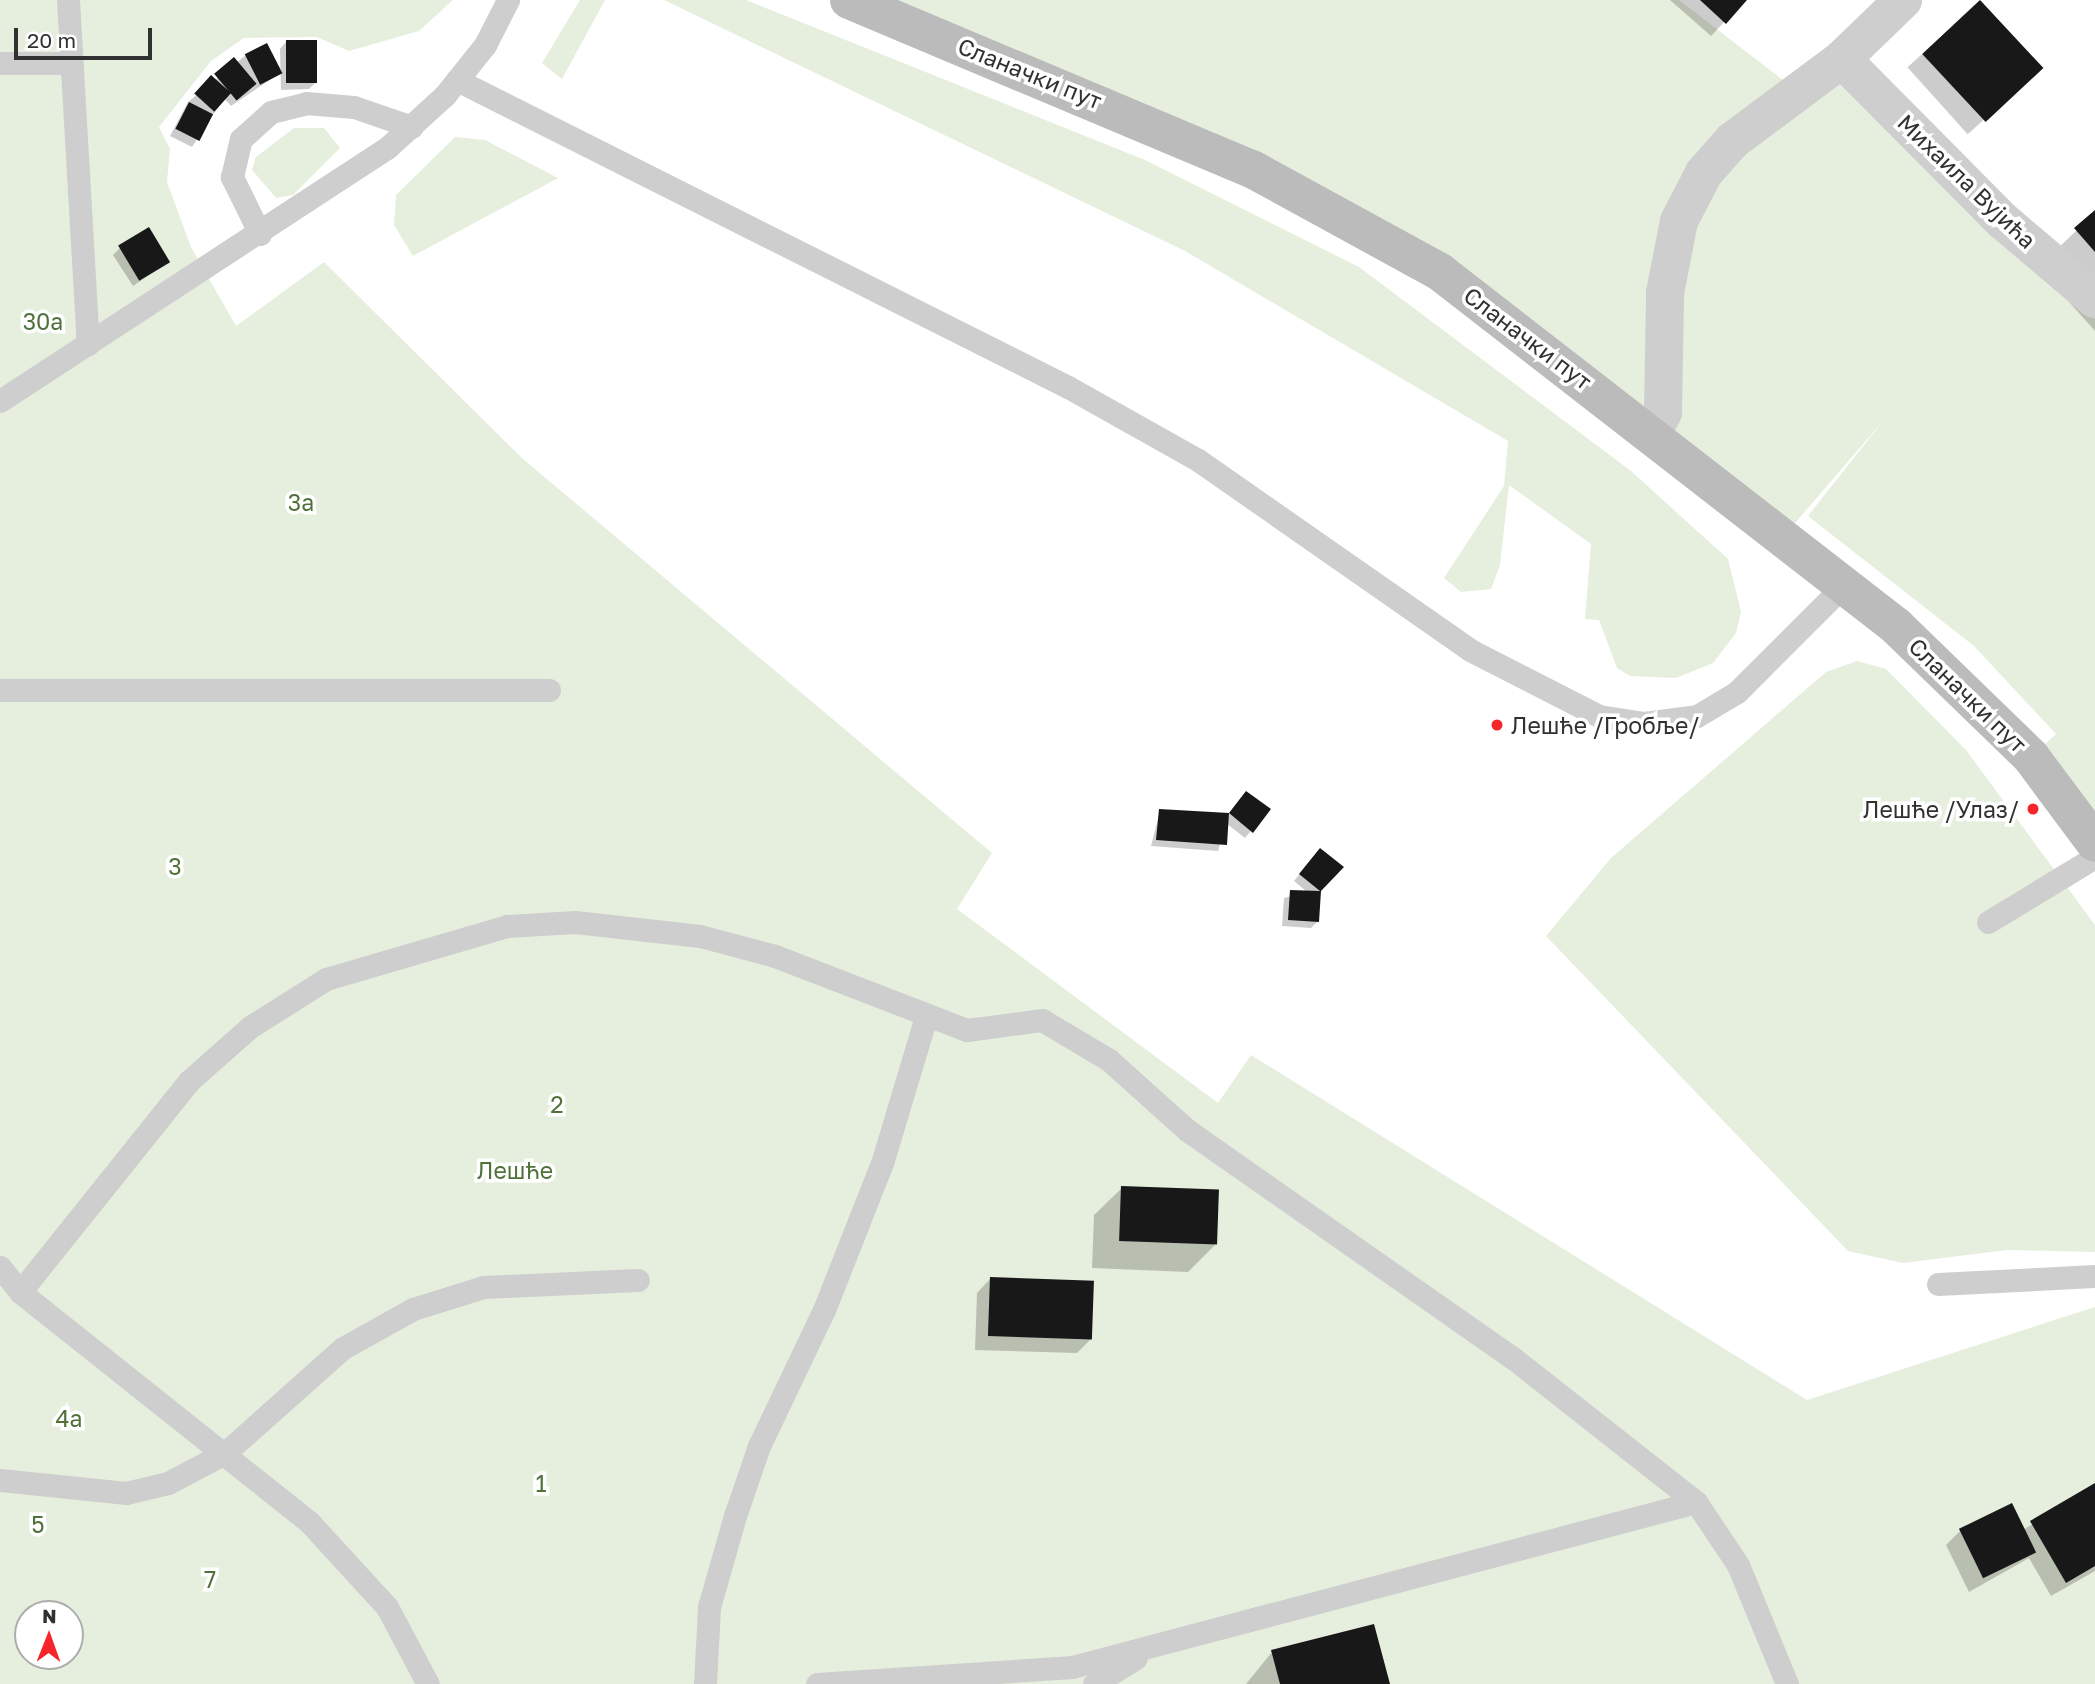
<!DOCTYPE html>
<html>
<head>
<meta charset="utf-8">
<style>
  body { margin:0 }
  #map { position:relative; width:2095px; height:1684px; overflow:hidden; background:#fff; font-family:"Golos Text",sans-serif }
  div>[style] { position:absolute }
  .green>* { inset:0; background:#e6efde }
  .shadow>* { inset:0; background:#0003; transform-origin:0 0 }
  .building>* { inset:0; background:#181818; transform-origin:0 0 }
  .lane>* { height:23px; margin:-11.5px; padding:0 11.5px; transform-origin:11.5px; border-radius:11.5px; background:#cecece }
  .street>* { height:38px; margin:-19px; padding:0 19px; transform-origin:19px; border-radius:19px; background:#cecece }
  .secondary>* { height:38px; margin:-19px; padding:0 19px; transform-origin:19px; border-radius:19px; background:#bbb }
  .dots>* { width:19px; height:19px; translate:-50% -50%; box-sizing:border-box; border:4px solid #fff; border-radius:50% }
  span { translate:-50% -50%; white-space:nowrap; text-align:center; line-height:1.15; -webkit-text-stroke:7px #fff; paint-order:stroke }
  .street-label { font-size:23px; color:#313131 }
  .park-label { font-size:23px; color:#507139 }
  .poi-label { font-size:23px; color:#313131 }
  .left { translate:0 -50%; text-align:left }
  .right { translate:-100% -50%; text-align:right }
  .north { position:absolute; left:14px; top:1600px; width:70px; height:70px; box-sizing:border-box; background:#fff; border:2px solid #adadad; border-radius:50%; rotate:1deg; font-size:19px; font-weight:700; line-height:28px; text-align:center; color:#313131 }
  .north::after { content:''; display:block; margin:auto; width:24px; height:32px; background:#f62529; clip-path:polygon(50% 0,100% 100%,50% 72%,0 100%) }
  .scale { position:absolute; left:14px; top:28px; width:138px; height:32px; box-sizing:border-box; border:4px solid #313131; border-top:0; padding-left:9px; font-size:21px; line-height:24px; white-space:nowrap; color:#313131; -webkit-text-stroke:5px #fff; paint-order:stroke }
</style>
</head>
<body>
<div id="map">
  <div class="green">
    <i style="clip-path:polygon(evenodd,0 0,453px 0,419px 31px,349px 51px,317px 37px,244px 38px,211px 61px,159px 127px,170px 149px,167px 182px,191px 247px,236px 326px,324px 262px,523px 459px,992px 853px,957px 909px,1218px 1103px,1251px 1055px,1807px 1400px,2095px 1307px,2095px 1684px,0 1684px,0 0,28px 1614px,70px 1614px,70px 1656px,28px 1656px,28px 1614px)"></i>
    <i style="clip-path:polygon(580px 0,605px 0,562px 79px,542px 63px)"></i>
    <i style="clip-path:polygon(664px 0,746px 0,1145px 160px,1359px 267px,1631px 471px,1728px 559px,1741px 612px,1736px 633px,1713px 663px,1676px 678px,1630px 676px,1617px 668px,1599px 620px,1585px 619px,1591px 544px,1509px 485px,1500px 565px,1491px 589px,1461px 592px,1444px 578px,1504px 486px,1508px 441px,1185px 251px)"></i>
    <i style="clip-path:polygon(849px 0,1679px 0,1796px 90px,1842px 59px,2095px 299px,2095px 843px,2031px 757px,2056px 734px,1974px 646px,1808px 516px,1883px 421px,1783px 537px,1440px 272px)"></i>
    <i style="clip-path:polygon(294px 128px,324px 128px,340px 148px,293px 195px,276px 198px,252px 170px,256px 157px)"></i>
    <i style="clip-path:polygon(455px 137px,485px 140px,558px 178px,413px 256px,394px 225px,396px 195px)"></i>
    <i style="clip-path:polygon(1857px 661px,1886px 669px,1966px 750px,2095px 925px,2095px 1252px,2007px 1250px,1903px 1263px,1848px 1251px,1546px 936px,1611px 858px,1826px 672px)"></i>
  </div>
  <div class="shadow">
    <i style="clip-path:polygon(1670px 0,1745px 0,1711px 36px)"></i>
    <i style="left:1981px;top:1px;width:90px;height:99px;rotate:48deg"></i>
    <i style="clip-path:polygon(286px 42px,315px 83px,309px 89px,281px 90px,280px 49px)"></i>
    <i style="clip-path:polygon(246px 55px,280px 73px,231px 106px,224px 98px,192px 147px,170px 136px,188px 102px)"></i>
    <i style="clip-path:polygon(2095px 213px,2095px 331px,2038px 267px)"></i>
    <i style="clip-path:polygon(120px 248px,168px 262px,133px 286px,113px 255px)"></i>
    <i style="clip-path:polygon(1240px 799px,1268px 810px,1245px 838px,1226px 823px,1218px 851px,1151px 846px,1160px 811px,1228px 815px)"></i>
    <i style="clip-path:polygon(1313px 857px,1341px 867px,1319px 891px,1317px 922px,1311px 928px,1282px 926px,1284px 898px,1307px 892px,1294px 881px)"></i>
    <i style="clip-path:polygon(1122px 1188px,1215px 1245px,1188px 1272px,1092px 1268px,1094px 1215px)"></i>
    <i style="clip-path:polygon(991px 1278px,1091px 1339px,1077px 1353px,975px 1350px,977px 1293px)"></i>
    <i style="clip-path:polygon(2095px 1485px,2095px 1571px,2051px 1596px,2029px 1558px,1969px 1592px,1946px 1545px,1960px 1531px,2011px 1506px,2023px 1530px)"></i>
    <i style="clip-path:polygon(1272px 1652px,1388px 1684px,1246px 1684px)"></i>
  </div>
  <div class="building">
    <i style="clip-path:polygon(1700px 0,1747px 0,1726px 24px)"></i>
    <i style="left:1980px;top:0;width:93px;height:79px;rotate:47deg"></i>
    <i style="left:317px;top:40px;width:43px;height:31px;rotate:90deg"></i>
    <i style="left:267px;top:43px;width:34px;height:25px;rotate:63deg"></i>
    <i style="left:234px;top:57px;width:35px;height:26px;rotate:50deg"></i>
    <i style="left:211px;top:75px;width:27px;height:25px;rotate:42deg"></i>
    <i style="left:189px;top:102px;width:27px;height:30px;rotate:27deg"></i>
    <i style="clip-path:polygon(2095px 210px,2095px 252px,2074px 228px)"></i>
    <i style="left:149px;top:227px;width:41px;height:36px;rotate:59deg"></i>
    <i style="clip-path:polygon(1246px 791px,1271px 809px,1253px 833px,1229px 813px,1227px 845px,1156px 840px,1159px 809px,1229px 813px)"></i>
    <i style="clip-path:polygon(1320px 848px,1344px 867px,1321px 891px,1319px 922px,1288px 920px,1290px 890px,1320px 891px,1299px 874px)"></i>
    <i style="left:1121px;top:1186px;width:98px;height:55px;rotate:2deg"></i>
    <i style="left:990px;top:1277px;width:104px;height:59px;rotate:2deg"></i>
    <i style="clip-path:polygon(2095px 1483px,2095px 1566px,2066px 1583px,2030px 1521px)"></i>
    <i style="left:2012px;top:1503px;width:55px;height:59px;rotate:64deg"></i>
    <i style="clip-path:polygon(1374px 1624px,1390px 1684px,1280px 1684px,1271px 1650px)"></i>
  </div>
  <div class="lane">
    <i style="left:68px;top:0;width:345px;rotate:86.7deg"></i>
    <i style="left:0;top:63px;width:71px"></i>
    <i style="left:457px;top:80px;width:684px;rotate:26.68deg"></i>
    <i style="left:1068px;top:387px;width:149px;rotate:29.3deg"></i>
    <i style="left:1198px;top:460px;width:332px;rotate:34.9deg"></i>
    <i style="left:1470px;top:650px;width:145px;rotate:27.1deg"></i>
    <i style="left:1599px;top:716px;width:46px;rotate:8.8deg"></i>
    <i style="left:1644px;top:723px;width:53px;rotate:-7.5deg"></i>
    <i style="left:1697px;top:716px;width:47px;rotate:-31deg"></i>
    <i style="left:1737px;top:692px;width:153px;rotate:-45deg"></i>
    <i style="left:260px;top:234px;width:64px;rotate:-116.2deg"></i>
    <i style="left:232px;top:177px;width:39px;rotate:-77deg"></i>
    <i style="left:241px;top:139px;width:40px;rotate:-42deg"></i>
    <i style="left:271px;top:112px;width:36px;rotate:-14deg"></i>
    <i style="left:306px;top:103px;width:48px;rotate:4.8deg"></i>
    <i style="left:354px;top:107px;width:61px;rotate:19deg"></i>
    <i style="left:0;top:401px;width:462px;rotate:-33.2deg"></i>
    <i style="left:387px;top:148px;width:79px;rotate:-42.4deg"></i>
    <i style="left:445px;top:95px;width:64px;rotate:-51.3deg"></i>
    <i style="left:485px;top:45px;width:51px;rotate:-62.9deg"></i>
    <i style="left:0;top:690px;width:549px"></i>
    <i style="left:1988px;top:922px;width:125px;rotate:-31.3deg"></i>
    <i style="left:0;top:1267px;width:32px;rotate:51deg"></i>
    <i style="left:20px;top:1292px;width:371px;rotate:38.5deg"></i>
    <i style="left:310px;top:1523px;width:114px;rotate:47.5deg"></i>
    <i style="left:387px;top:1607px;width:87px;rotate:62deg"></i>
    <i style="left:1938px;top:1284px;width:157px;rotate:-2.9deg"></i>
    <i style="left:20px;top:1292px;width:270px;rotate:-51.3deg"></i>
    <i style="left:189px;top:1081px;width:81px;rotate:-41.5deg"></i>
    <i style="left:250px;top:1027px;width:90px;rotate:-32.3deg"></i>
    <i style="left:326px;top:979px;width:189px;rotate:-16.3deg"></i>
    <i style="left:507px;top:926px;width:68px;rotate:-3.4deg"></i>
    <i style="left:575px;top:922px;width:126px;rotate:6.4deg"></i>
    <i style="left:700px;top:936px;width:78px;rotate:14.9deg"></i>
    <i style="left:775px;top:956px;width:206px;rotate:21.1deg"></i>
    <i style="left:967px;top:1030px;width:76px;rotate:-7.6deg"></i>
    <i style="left:1042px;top:1020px;width:78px;rotate:30.8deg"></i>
    <i style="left:1109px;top:1060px;width:105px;rotate:41.9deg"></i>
    <i style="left:1187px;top:1130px;width:398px;rotate:35deg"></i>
    <i style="left:1513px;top:1358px;width:233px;rotate:38.2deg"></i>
    <i style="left:1696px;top:1502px;width:76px;rotate:56.3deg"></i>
    <i style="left:1738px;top:1565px;width:129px;rotate:67.6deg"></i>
    <i style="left:0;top:1480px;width:127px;rotate:5.9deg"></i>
    <i style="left:126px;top:1493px;width:43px;rotate:-13.4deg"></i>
    <i style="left:168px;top:1483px;width:64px;rotate:-27.8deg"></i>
    <i style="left:225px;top:1453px;width:158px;rotate:-41.7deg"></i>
    <i style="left:343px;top:1348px;width:80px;rotate:-29.1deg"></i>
    <i style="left:413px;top:1309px;width:73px;rotate:-17.4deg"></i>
    <i style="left:483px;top:1287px;width:155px;rotate:-2.6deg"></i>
    <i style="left:705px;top:1684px;width:77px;rotate:-87deg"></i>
    <i style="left:709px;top:1607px;width:95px;rotate:-74.1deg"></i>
    <i style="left:735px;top:1516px;width:74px;rotate:-71.1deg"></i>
    <i style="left:759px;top:1446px;width:151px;rotate:-64.5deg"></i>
    <i style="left:824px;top:1310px;width:161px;rotate:-68.5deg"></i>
    <i style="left:883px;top:1160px;width:149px;rotate:-73.3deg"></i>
    <i style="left:817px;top:1684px;width:256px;rotate:-3.8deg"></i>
    <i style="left:1072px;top:1667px;width:645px;rotate:-14.81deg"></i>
    <i style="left:1094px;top:1684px;width:49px;rotate:-31.8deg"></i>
  </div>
  <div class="street">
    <i style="left:1842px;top:59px;width:228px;rotate:45.2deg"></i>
    <i style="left:2003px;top:221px;width:121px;rotate:40.3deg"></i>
    <i style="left:1652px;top:434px;width:25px;rotate:-63deg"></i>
    <i style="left:1663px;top:412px;width:119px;rotate:-89deg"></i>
    <i style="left:1665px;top:293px;width:73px;rotate:-79deg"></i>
    <i style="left:1679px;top:221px;width:54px;rotate:-62.5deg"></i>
    <i style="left:1704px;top:173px;width:43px;rotate:-48.8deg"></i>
    <i style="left:1732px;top:141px;width:137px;rotate:-36.7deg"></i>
    <i style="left:1842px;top:59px;width:85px;rotate:-44deg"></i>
  </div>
  <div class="secondary">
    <i style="left:849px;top:0;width:437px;rotate:22.8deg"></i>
    <i style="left:1252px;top:169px;width:214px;rotate:28.7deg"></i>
    <i style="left:1440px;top:272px;width:577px;rotate:37.82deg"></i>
    <i style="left:1896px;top:626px;width:188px;rotate:44.1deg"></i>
    <i style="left:2031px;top:757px;width:107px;rotate:53.3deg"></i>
  </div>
  <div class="dots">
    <i style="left:1497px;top:725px;background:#f62529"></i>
    <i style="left:2033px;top:809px;background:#f62529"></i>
  </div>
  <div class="street-label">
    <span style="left:1030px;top:73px;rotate:22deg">Сланачки пут</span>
    <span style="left:1967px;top:181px;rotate:44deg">Михаила Вујића</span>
    <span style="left:1528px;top:338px;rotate:37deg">Сланачки пут</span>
    <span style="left:1968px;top:695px;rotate:44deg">Сланачки пут</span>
  </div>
  <div class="park-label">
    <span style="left:43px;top:321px">30a</span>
    <span style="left:301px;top:502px">3a</span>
    <span style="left:175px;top:866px">3</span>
    <span style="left:557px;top:1104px">2</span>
    <span style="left:515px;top:1170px">Лешће</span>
    <span style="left:69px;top:1418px">4a</span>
    <span style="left:541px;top:1483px">1</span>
    <span style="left:38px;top:1524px">5</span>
    <span style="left:210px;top:1579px">7</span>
  </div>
  <div class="poi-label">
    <span class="left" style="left:1511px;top:725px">Лешће /Гробље/</span>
    <span class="right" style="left:2019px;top:809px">Лешће /Улаз/</span>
  </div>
  <div class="north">N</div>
  <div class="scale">20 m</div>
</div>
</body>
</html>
